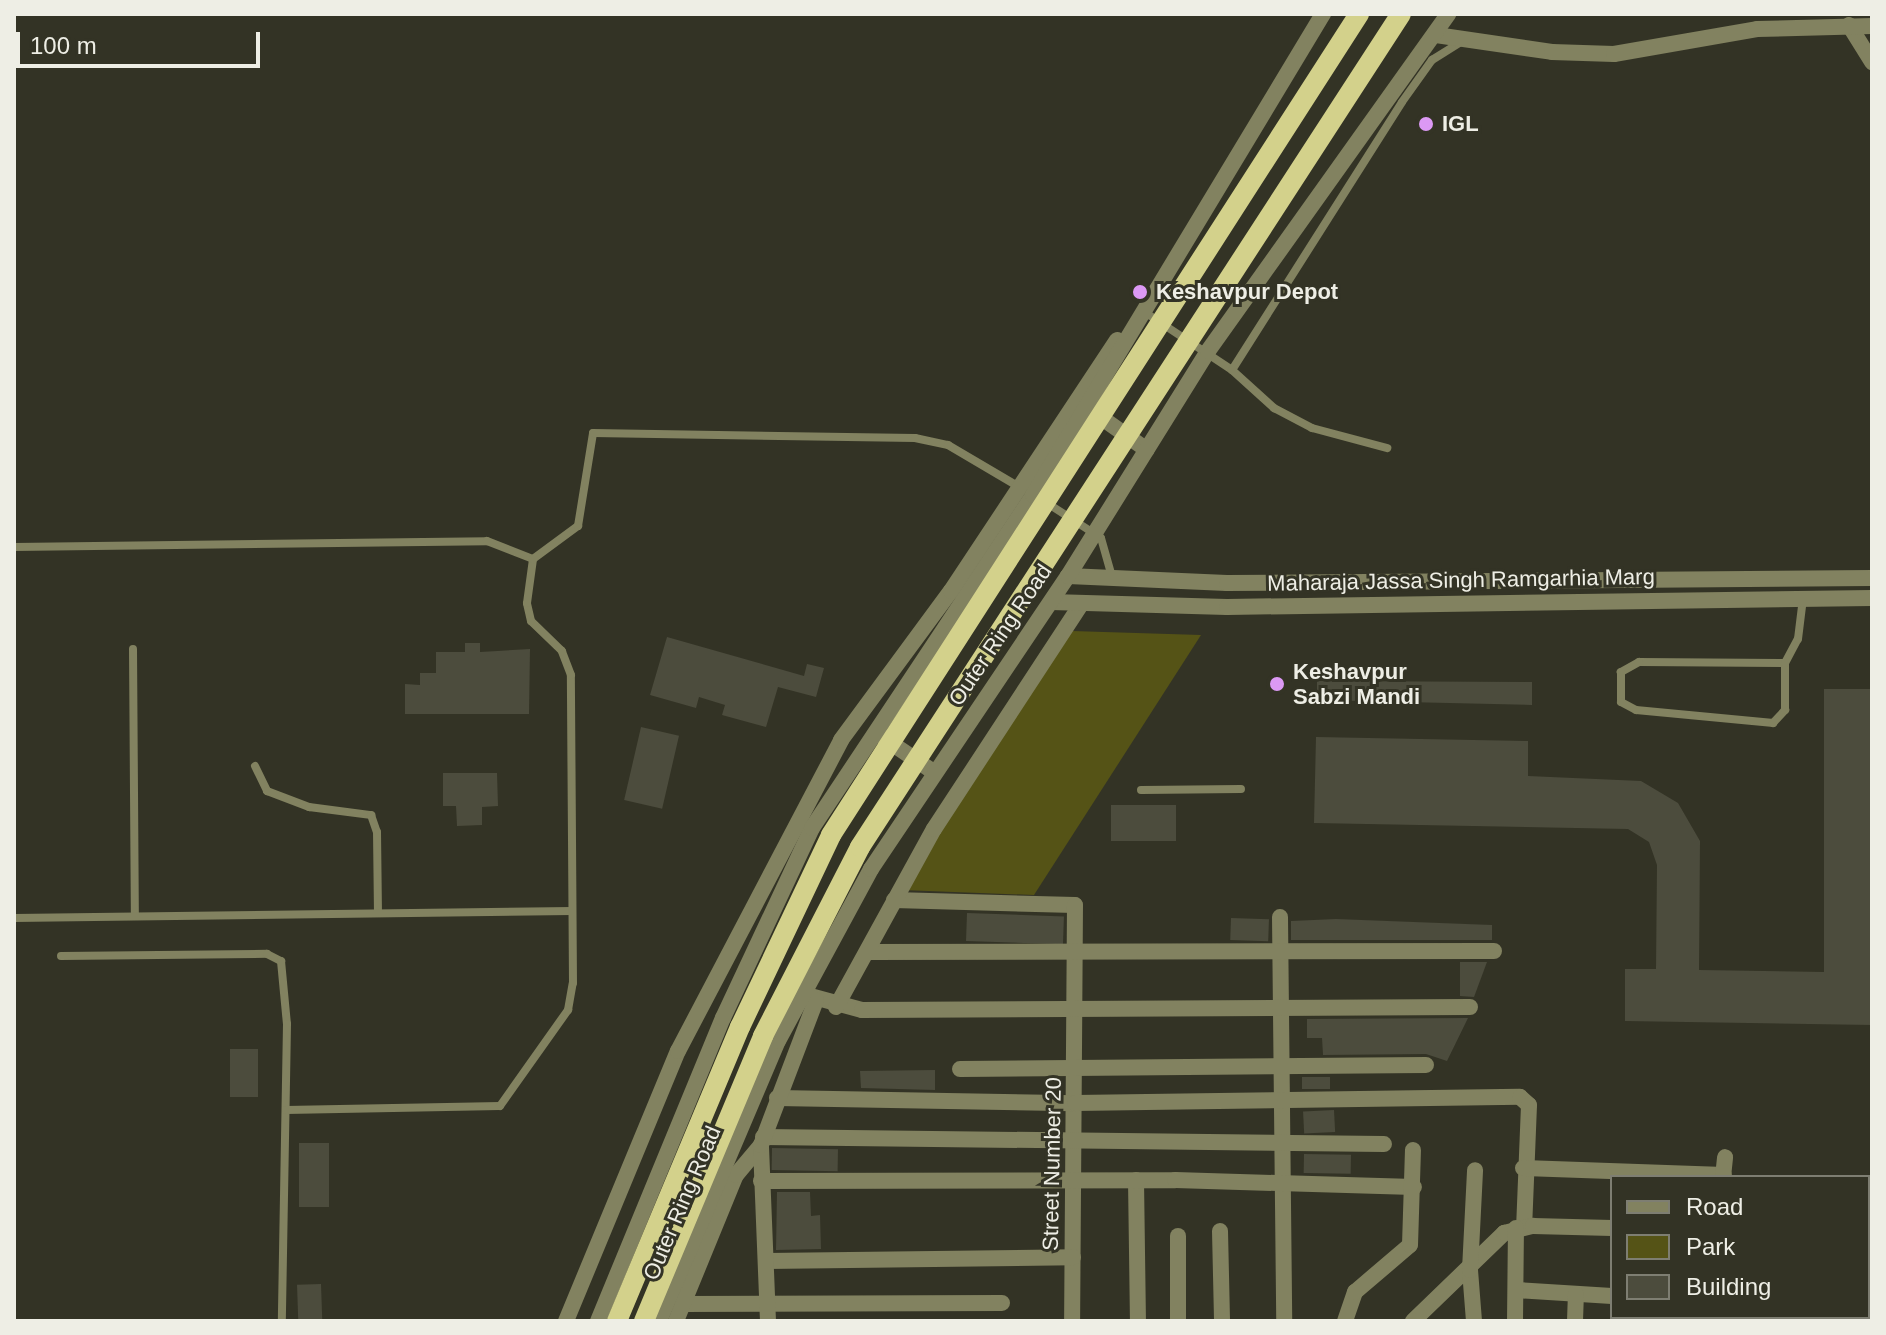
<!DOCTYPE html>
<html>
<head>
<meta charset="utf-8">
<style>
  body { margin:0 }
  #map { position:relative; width:1886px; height:1335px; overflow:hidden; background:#333325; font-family:Arial,sans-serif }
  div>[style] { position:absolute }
  .green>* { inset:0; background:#555316 }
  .building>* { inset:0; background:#4c4c3d; transform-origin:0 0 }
  .service>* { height:8px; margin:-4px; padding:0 4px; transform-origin:4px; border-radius:4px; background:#828260 }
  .minor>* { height:16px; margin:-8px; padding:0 8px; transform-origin:8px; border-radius:8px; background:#828260 }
  .tertiary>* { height:16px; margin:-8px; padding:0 8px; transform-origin:8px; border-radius:8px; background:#828260 }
  .primary-bridge>* { height:20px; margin:-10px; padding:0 10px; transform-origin:10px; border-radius:10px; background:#d3d18b }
  .dots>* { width:22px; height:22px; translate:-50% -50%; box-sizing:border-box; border:4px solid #333325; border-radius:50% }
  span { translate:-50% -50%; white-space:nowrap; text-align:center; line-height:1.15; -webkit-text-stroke:6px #333325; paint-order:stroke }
  .poi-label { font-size:22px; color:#eeeee5; font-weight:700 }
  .left { translate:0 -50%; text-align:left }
  .street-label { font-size:22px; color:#eeeee5 }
  .frame { position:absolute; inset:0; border:16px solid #eeeee5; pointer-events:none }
  .legend { position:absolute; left:1610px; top:1175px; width:260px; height:144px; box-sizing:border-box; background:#333325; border:2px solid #7e7e72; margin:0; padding:10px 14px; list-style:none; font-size:24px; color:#eeeee5 }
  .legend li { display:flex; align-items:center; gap:16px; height:40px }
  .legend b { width:40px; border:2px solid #7e7e72 }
  .scale { position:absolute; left:16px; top:32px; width:244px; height:36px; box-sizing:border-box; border:4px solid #eeeee5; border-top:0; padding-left:10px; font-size:24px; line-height:28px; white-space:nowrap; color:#eeeee5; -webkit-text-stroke:6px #333325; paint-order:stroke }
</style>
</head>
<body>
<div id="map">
  <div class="green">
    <i style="clip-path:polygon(1072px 631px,1201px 635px,1034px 895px,902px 890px)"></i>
  </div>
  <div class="building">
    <i style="clip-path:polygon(667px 637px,804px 676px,807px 664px,824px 668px,816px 697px,778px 687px,766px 727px,722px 715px,725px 705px,699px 697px,696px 708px,650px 695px)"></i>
    <i style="clip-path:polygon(465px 643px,480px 643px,480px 652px,530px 649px,529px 714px,405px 714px,405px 684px,420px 685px,420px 673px,436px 673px,436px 652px,465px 652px)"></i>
    <i style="clip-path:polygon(1317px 681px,1532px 682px,1532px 705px,1317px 700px)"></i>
    <i style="clip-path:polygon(1824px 689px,1872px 689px,1872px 1025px,1625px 1021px,1625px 969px,1656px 969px,1657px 865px,1649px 842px,1628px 829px,1314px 823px,1316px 737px,1528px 741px,1528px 776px,1641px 781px,1678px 803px,1700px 841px,1699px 970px,1824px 972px)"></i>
    <i style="left:641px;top:727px;width:39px;height:75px;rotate:13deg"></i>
    <i style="clip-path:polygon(443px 773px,497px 773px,498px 806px,482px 807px,482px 825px,457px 826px,456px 806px,443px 806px)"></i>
    <i style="left:1176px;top:805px;width:36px;height:65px;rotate:90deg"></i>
    <i style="left:967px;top:913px;width:97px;height:28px;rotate:2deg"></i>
    <i style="left:1231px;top:918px;width:38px;height:22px;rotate:2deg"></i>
    <i style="clip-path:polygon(1336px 919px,1492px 925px,1492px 940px,1291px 940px,1291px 921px)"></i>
    <i style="clip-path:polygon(1460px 962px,1487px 962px,1474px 997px,1460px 996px)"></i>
    <i style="clip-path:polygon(1468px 1018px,1447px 1061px,1426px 1054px,1323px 1055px,1322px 1038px,1307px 1038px,1307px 1019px)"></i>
    <i style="left:258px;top:1049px;width:48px;height:28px;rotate:90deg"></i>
    <i style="clip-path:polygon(935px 1070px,935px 1090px,861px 1088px,860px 1071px)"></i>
    <i style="left:1302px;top:1077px;width:28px;height:12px"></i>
    <i style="left:1334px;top:1110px;width:22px;height:31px;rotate:87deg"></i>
    <i style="left:299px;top:1143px;width:30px;height:64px"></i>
    <i style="left:772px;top:1148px;width:66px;height:22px;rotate:1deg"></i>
    <i style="left:1304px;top:1154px;width:47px;height:19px;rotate:1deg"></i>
    <i style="clip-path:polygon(777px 1192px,810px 1192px,811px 1216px,820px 1215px,821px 1249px,776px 1250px)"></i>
    <i style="left:321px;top:1284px;width:37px;height:24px;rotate:88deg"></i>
  </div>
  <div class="service">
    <i style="left:1146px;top:313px;width:103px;rotate:33.5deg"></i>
    <i style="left:1232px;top:370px;width:317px;rotate:-57.6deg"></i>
    <i style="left:1402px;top:102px;width:52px;rotate:-54.5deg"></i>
    <i style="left:1432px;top:60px;width:38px;rotate:-32deg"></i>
    <i style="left:1232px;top:370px;width:57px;rotate:42.1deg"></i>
    <i style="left:1274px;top:408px;width:43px;rotate:27.8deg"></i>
    <i style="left:1312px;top:428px;width:78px;rotate:14.9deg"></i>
    <i style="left:1047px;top:503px;width:64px;rotate:32.9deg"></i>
    <i style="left:1101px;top:538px;width:41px;rotate:74.2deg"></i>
    <i style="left:14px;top:547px;width:473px;rotate:-0.7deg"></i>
    <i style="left:487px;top:541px;width:49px;rotate:21.4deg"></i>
    <i style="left:133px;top:649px;width:267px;rotate:89.6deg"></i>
    <i style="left:1785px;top:663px;width:146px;rotate:-179.6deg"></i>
    <i style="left:1639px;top:662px;width:21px;rotate:151deg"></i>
    <i style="left:1621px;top:672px;width:30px;rotate:90deg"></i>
    <i style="left:1621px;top:702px;width:17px;rotate:28deg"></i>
    <i style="left:1636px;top:710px;width:138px;rotate:5.4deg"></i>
    <i style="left:1773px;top:723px;width:18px;rotate:-47deg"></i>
    <i style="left:1785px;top:710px;width:47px;rotate:-90deg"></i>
    <i style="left:1785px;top:663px;width:27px;rotate:-62deg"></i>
    <i style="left:1798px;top:639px;width:41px;rotate:-83deg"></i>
    <i style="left:255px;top:766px;width:28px;rotate:64deg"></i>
    <i style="left:267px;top:791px;width:45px;rotate:20.9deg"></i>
    <i style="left:309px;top:807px;width:63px;rotate:7.4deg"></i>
    <i style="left:371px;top:815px;width:18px;rotate:71deg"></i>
    <i style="left:377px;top:832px;width:81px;rotate:89.3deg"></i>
    <i style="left:1141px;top:790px;width:100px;rotate:-0.6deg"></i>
    <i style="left:14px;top:918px;width:558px;rotate:-0.72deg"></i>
    <i style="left:61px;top:956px;width:206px;rotate:-0.6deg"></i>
    <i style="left:267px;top:954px;width:16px;rotate:27deg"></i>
    <i style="left:281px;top:961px;width:63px;rotate:84.6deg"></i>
    <i style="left:287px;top:1024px;width:297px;rotate:91deg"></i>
    <i style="left:286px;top:1110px;width:214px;rotate:-1.1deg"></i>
    <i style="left:500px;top:1106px;width:118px;rotate:-54.7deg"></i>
    <i style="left:568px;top:1010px;width:27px;rotate:-80deg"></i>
    <i style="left:573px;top:983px;width:308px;rotate:-90.4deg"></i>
    <i style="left:571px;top:675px;width:26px;rotate:-111deg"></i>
    <i style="left:562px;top:651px;width:43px;rotate:-135.9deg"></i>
    <i style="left:531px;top:621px;width:18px;rotate:-103deg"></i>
    <i style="left:527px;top:603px;width:44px;rotate:-82.2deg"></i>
    <i style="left:533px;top:559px;width:56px;rotate:-36.3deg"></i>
    <i style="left:578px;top:526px;width:94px;rotate:-80.8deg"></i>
    <i style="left:593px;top:433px;width:322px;rotate:0.9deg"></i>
    <i style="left:915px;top:438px;width:34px;rotate:12deg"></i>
    <i style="left:948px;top:445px;width:85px;rotate:30.5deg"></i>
  </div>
  <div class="minor">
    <i style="left:894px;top:900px;width:181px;rotate:1.6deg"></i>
    <i style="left:1075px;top:905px;width:416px;rotate:90.4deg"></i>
    <i style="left:1280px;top:917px;width:404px;rotate:89.4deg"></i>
    <i style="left:867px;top:952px;width:627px;rotate:-0.09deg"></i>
    <i style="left:803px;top:994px;width:61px;rotate:15.2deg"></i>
    <i style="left:862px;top:1010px;width:608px;rotate:-0.28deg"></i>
    <i style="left:836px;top:1007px;width:203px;rotate:-61.2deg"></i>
    <i style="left:934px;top:829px;width:270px;rotate:-56.8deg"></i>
    <i style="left:960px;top:1069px;width:466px;rotate:-0.5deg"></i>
    <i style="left:777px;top:1098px;width:298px;rotate:1deg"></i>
    <i style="left:1075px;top:1103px;width:445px;rotate:-0.8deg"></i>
    <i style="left:1520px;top:1097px;width:12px;rotate:42deg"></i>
    <i style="left:1529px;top:1105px;width:122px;rotate:92.3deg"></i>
    <i style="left:763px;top:1137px;width:621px;rotate:0.65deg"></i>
    <i style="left:1523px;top:1168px;width:201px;rotate:2deg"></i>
    <i style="left:1723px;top:1177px;width:20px;rotate:-84deg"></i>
    <i style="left:1136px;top:1180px;width:141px;rotate:89.2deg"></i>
    <i style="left:761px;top:1181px;width:414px;rotate:-0.1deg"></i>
    <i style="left:1175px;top:1180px;width:239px;rotate:1.7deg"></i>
    <i style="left:1868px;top:1218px;width:4px"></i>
    <i style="left:1220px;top:1231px;width:90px;rotate:88.7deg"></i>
    <i style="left:1178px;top:1236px;width:85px;rotate:90deg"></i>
    <i style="left:766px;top:1261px;width:307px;rotate:-0.7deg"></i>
    <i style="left:1868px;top:1278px;width:4px"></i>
    <i style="left:1516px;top:1290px;width:96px;rotate:3.6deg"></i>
    <i style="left:683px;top:1304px;width:319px;rotate:-0.2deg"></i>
    <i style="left:676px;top:1321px;width:158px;rotate:-67.7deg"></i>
    <i style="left:736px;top:1175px;width:39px;rotate:-50deg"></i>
    <i style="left:768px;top:1321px;width:176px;rotate:-92.3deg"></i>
    <i style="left:761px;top:1145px;width:155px;rotate:-69.2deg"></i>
    <i style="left:1345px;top:1321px;width:31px;rotate:-71deg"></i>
    <i style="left:1355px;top:1292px;width:72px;rotate:-40.5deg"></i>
    <i style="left:1410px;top:1245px;width:95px;rotate:-88.2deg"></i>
    <i style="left:1413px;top:1321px;width:127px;rotate:-44deg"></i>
    <i style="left:1504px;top:1233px;width:30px;rotate:-14deg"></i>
    <i style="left:1533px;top:1226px;width:79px;rotate:1.5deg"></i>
    <i style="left:1474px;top:1321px;width:51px;rotate:-94.5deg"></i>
    <i style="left:1470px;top:1270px;width:100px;rotate:-87.1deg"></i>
    <i style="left:1515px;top:1321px;width:93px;rotate:-89.4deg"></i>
    <i style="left:1575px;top:1321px;width:27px;rotate:-88deg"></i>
    <i style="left:1709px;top:1321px;width:4px;rotate:-76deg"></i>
  </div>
  <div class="tertiary">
    <i style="left:1849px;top:25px;width:44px;rotate:58.1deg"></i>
    <i style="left:1436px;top:35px;width:117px;rotate:8.3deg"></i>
    <i style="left:1552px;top:52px;width:62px;rotate:1.8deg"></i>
    <i style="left:1614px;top:54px;width:145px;rotate:-9.9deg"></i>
    <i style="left:1757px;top:29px;width:115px;rotate:-1.5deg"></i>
    <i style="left:1092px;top:411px;width:67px;rotate:35.3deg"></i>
    <i style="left:1068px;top:576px;width:159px;rotate:2.5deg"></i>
    <i style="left:1227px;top:583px;width:645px;rotate:-0.44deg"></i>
    <i style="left:1051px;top:602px;width:176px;rotate:1.6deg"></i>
    <i style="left:1227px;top:607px;width:645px;rotate:-0.8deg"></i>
    <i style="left:881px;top:736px;width:65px;rotate:34.4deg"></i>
    <i style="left:566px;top:1321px;width:292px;rotate:-67.5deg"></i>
    <i style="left:678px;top:1051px;width:351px;rotate:-62.3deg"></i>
    <i style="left:841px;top:740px;width:185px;rotate:-53.6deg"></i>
    <i style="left:951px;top:591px;width:301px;rotate:-56.5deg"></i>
    <i style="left:598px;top:1321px;width:328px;rotate:-67.6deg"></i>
    <i style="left:723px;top:1018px;width:210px;rotate:-64.9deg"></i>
    <i style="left:812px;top:828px;width:400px;rotate:-56.4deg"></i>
    <i style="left:1033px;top:495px;width:562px;rotate:-58.91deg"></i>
    <i style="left:659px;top:1321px;width:304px;rotate:-67deg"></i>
    <i style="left:778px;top:1041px;width:196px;rotate:-61.6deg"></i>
    <i style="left:871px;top:869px;width:353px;rotate:-56.1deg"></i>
    <i style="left:1068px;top:576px;width:265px;rotate:-58.1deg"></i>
    <i style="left:1208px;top:351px;width:414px;rotate:-54.5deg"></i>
  </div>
  <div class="primary-bridge">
    <i style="left:617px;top:1321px;width:319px;rotate:-67.3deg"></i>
    <i style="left:740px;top:1027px;width:212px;rotate:-64.6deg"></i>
    <i style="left:831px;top:835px;width:976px;rotate:-57.25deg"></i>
    <i style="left:644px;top:1321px;width:309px;rotate:-67.3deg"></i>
    <i style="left:763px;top:1036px;width:212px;rotate:-62.8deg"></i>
    <i style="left:860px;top:847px;width:993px;rotate:-57deg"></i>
  </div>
  <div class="dots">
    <i style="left:1426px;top:124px;background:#dc99f4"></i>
    <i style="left:1140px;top:292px;background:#dc99f4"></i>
    <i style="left:1277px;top:684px;background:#dc99f4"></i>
  </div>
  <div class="poi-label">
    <span class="left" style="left:1442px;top:124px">IGL</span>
    <span class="left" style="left:1156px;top:292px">Keshavpur Depot</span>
    <span class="left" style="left:1293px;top:684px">Keshavpur<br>Sabzi Mandi</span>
  </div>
  <div class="street-label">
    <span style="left:1461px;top:580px;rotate:-1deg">Maharaja Jassa Singh Ramgarhia Marg</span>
    <span style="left:1000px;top:635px;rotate:-56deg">Outer Ring Road</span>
    <span style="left:1052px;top:1164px;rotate:-89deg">Street Number 20</span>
    <span style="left:682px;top:1203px;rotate:-67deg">Outer Ring Road</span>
  </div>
  <div class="frame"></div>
  <ul class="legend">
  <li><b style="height:10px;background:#828260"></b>Road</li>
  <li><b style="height:22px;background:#555316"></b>Park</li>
  <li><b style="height:22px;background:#4c4c3d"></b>Building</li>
  </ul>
  <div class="scale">100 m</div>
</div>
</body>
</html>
